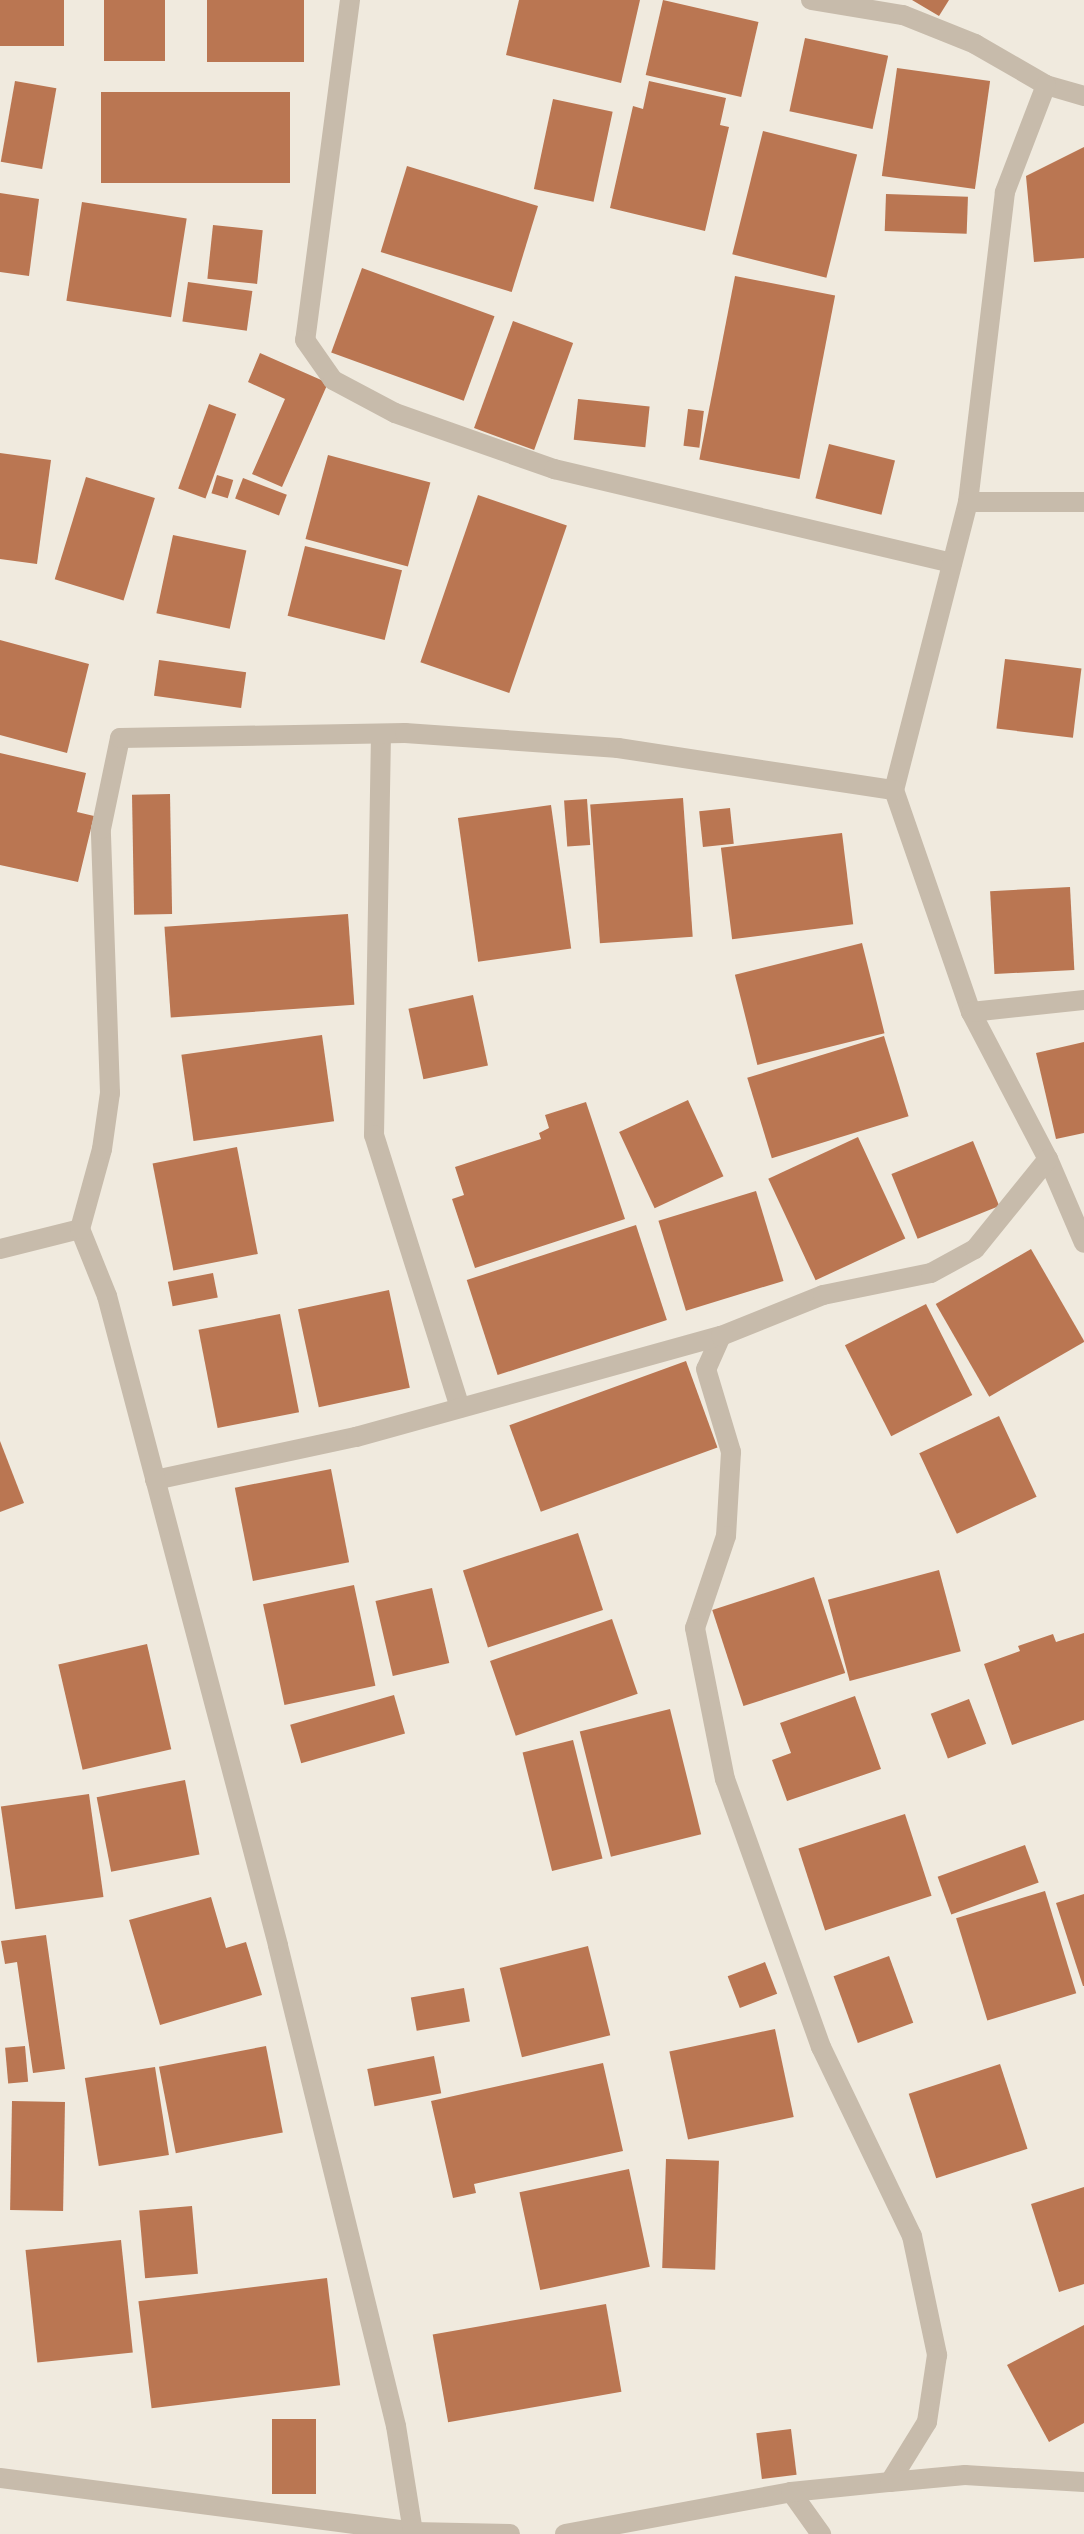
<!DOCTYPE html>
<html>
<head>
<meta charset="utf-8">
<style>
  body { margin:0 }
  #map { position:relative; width:1084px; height:2534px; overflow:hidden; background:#f0eade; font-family:"Alegreya Sans",sans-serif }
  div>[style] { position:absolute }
  .building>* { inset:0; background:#ba7652; transform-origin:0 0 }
  .minor>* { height:20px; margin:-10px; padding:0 10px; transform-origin:10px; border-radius:10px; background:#c7bbab }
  span { translate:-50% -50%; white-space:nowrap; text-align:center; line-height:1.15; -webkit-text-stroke:6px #f8f3ea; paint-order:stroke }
</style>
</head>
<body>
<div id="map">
  <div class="building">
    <i style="left:0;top:0;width:64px;height:46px"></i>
    <i style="left:104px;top:0;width:61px;height:61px"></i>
    <i style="left:207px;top:0;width:97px;height:62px"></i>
    <i style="clip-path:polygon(519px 0,640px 0,621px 83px,506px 55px)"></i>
    <i style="left:663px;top:0;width:98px;height:77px;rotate:13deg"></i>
    <i style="clip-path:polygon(912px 0,949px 0,939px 16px)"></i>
    <i style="left:805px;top:38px;width:85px;height:75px;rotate:12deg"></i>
    <i style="left:897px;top:68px;width:94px;height:109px;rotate:8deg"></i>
    <i style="left:15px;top:81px;width:42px;height:82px;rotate:10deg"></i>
    <i style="clip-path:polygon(649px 81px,726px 98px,720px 125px,729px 127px,705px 231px,610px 208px,633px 106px,643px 109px)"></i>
    <i style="left:101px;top:92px;width:189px;height:91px"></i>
    <i style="left:553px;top:99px;width:61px;height:92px;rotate:12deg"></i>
    <i style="left:763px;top:131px;width:97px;height:127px;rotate:14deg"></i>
    <i style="clip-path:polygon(1084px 147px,1084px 258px,1034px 262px,1026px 176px)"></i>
    <i style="left:407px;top:166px;width:137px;height:90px;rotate:17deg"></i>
    <i style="clip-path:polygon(0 193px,39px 199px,29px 276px,0 272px)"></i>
    <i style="left:886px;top:194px;width:82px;height:37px;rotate:2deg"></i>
    <i style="left:82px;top:202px;width:106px;height:100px;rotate:9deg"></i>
    <i style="left:213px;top:225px;width:50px;height:54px;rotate:6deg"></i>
    <i style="left:362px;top:268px;width:141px;height:90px;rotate:20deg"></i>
    <i style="left:735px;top:276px;width:102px;height:187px;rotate:11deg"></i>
    <i style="left:188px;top:282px;width:65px;height:40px;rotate:8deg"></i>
    <i style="left:513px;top:321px;width:64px;height:114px;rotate:20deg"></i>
    <i style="clip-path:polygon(260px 353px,328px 383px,282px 487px,252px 474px,285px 399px,248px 382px)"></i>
    <i style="left:578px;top:399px;width:72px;height:41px;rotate:6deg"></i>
    <i style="left:209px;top:404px;width:29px;height:90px;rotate:20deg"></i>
    <i style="left:688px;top:409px;width:16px;height:37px;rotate:7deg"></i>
    <i style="left:829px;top:444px;width:68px;height:56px;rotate:14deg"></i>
    <i style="clip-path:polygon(0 453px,51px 460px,37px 564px,0 559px)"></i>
    <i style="left:328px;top:455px;width:106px;height:87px;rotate:15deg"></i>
    <i style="left:217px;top:475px;width:17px;height:19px;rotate:17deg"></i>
    <i style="left:86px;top:477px;width:72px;height:107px;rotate:17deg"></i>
    <i style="left:243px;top:478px;width:47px;height:22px;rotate:21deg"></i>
    <i style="left:478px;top:495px;width:94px;height:177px;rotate:19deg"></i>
    <i style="left:173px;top:535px;width:75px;height:80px;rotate:12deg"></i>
    <i style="left:305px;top:546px;width:100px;height:72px;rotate:14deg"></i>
    <i style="clip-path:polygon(0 640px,89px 664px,67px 753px,0 735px)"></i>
    <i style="left:1005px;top:659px;width:77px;height:70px;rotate:7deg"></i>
    <i style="left:159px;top:660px;width:88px;height:36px;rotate:8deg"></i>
    <i style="clip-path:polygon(0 753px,86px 773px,77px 812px,94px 816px,78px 882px,0 865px)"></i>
    <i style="left:170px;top:794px;width:120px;height:38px;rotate:89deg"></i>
    <i style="left:683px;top:798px;width:139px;height:93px;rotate:86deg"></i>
    <i style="left:587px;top:799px;width:46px;height:23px;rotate:86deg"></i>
    <i style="left:551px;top:805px;width:145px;height:94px;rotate:82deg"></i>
    <i style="left:730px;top:808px;width:36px;height:31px;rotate:84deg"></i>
    <i style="left:842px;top:833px;width:92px;height:122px;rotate:83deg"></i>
    <i style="left:1070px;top:887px;width:83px;height:80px;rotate:87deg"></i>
    <i style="left:348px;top:914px;width:91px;height:184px;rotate:86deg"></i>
    <i style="left:862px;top:943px;width:93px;height:131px;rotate:76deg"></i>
    <i style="left:473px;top:995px;width:72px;height:66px;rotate:78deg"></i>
    <i style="left:322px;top:1035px;width:87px;height:142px;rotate:82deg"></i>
    <i style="left:884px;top:1036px;width:84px;height:143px;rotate:73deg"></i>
    <i style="clip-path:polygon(1084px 1042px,1084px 1133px,1056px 1139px,1036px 1053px)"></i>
    <i style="left:688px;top:1100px;width:84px;height:76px;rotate:65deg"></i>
    <i style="clip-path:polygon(586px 1102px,625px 1219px,475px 1268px,452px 1199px,464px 1195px,455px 1167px,541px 1139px,539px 1133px,549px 1128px,545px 1115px)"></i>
    <i style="left:858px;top:1137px;width:112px;height:99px;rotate:65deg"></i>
    <i style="left:973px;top:1141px;width:70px;height:88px;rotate:68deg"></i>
    <i style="left:237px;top:1147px;width:109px;height:86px;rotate:79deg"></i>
    <i style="left:756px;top:1191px;width:94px;height:102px;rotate:73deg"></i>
    <i style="left:636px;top:1225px;width:100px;height:178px;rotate:72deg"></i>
    <i style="left:1031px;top:1249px;width:107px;height:110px;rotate:60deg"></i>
    <i style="left:213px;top:1273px;width:25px;height:46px;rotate:79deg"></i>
    <i style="left:389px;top:1290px;width:100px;height:93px;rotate:78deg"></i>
    <i style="left:926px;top:1304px;width:102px;height:91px;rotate:63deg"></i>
    <i style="left:280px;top:1314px;width:100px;height:83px;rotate:79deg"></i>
    <i style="left:686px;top:1361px;width:92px;height:188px;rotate:70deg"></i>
    <i style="left:999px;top:1416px;width:89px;height:88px;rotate:65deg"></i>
    <i style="clip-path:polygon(0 1441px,24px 1503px,0 1512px)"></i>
    <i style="left:331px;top:1469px;width:95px;height:98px;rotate:79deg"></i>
    <i style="left:578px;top:1533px;width:81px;height:121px;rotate:72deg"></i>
    <i style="left:939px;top:1570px;width:84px;height:115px;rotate:75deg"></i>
    <i style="left:814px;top:1577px;width:101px;height:107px;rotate:72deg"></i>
    <i style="left:354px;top:1585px;width:103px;height:93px;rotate:78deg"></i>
    <i style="left:432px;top:1588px;width:77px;height:58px;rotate:77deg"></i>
    <i style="left:612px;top:1619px;width:79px;height:129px;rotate:71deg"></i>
    <i style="clip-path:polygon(1084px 1633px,1084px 1720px,1012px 1745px,984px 1664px,1020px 1651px,1018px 1646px,1053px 1634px,1056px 1642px)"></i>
    <i style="left:147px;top:1644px;width:108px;height:91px;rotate:77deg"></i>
    <i style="left:394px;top:1695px;width:40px;height:108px;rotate:74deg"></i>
    <i style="clip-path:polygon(855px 1696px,881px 1769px,787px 1801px,772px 1760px,791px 1753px,780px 1723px)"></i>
    <i style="left:969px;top:1699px;width:48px;height:41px;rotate:69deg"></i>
    <i style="left:670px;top:1709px;width:129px;height:93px;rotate:76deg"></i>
    <i style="left:573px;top:1740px;width:122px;height:52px;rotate:76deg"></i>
    <i style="left:185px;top:1780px;width:76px;height:90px;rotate:79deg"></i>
    <i style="left:89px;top:1794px;width:104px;height:89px;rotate:82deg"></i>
    <i style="left:905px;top:1814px;width:86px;height:112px;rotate:72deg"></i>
    <i style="left:1025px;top:1845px;width:40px;height:93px;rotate:70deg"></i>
    <i style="left:1045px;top:1891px;width:107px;height:93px;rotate:73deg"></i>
    <i style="clip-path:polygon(1084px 1894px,1084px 1986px,1083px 1986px,1056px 1903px)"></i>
    <i style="clip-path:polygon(211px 1897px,226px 1948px,246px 1942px,262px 1995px,160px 2025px,129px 1920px)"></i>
    <i style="clip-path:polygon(46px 1935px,65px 2069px,33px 2073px,17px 1962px,5px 1964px,1px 1941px)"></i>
    <i style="left:588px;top:1946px;width:92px;height:91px;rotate:76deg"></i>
    <i style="left:889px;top:1956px;width:71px;height:59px;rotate:70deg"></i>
    <i style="left:765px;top:1962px;width:34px;height:40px;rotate:69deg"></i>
    <i style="left:464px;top:1988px;width:34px;height:54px;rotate:80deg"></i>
    <i style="left:775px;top:2029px;width:90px;height:108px;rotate:78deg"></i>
    <i style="left:25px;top:2046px;width:36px;height:20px;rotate:85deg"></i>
    <i style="left:266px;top:2046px;width:88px;height:109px;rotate:79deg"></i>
    <i style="left:434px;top:2056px;width:38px;height:68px;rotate:79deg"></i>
    <i style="clip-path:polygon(603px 2063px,623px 2151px,474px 2184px,476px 2193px,453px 2198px,431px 2101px)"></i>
    <i style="left:1000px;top:2064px;width:89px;height:96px;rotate:72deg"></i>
    <i style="left:155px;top:2067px;width:89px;height:71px;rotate:81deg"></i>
    <i style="left:12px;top:2101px;width:53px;height:109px;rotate:1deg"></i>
    <i style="left:666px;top:2159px;width:53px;height:109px;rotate:2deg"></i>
    <i style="left:629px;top:2169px;width:100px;height:112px;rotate:78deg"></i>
    <i style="clip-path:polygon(1084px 2187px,1084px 2284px,1059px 2292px,1031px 2204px)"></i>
    <i style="left:192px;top:2206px;width:68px;height:53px;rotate:85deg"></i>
    <i style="left:121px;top:2240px;width:113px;height:96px;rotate:84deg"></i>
    <i style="left:327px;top:2278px;width:108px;height:190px;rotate:83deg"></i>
    <i style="left:606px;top:2304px;width:89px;height:176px;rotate:80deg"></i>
    <i style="clip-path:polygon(1084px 2325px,1084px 2423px,1049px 2442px,1007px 2365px)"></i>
    <i style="left:272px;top:2419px;width:44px;height:75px"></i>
    <i style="left:791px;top:2429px;width:46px;height:35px;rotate:83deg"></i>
  </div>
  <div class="minor">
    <i style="left:350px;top:0;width:343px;rotate:97.5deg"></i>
    <i style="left:305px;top:340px;width:49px;rotate:55deg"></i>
    <i style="left:333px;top:380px;width:70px;rotate:28deg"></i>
    <i style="left:395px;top:413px;width:169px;rotate:19.4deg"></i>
    <i style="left:554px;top:469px;width:409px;rotate:13.3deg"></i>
    <i style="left:811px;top:0;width:93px;rotate:9.3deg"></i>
    <i style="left:903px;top:15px;width:78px;rotate:21.9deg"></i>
    <i style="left:975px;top:44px;width:82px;rotate:30deg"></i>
    <i style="left:1046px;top:85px;width:40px;rotate:16deg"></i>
    <i style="left:1046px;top:85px;width:115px;rotate:111deg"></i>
    <i style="left:1005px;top:192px;width:312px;rotate:96.8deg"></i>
    <i style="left:968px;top:502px;width:297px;rotate:104.4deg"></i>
    <i style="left:894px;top:790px;width:235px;rotate:70.9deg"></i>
    <i style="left:971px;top:1012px;width:166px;rotate:62.4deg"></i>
    <i style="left:1048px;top:1159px;width:91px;rotate:66.8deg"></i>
    <i style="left:968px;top:502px;width:116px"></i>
    <i style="left:381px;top:734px;width:401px;rotate:91deg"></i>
    <i style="left:374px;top:1135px;width:286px;rotate:72.5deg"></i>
    <i style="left:971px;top:1012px;width:114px;rotate:-6.1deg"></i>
    <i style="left:0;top:1249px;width:82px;rotate:-14deg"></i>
    <i style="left:721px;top:1336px;width:36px;rotate:114deg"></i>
    <i style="left:706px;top:1369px;width:87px;rotate:73.2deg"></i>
    <i style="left:731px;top:1452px;width:84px;rotate:93.4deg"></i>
    <i style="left:726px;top:1536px;width:97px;rotate:108.6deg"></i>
    <i style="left:695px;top:1628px;width:154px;rotate:78.8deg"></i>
    <i style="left:725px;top:1779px;width:285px;rotate:70.3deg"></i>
    <i style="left:821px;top:2047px;width:210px;rotate:64.3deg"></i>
    <i style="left:912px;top:2236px;width:122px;rotate:78.1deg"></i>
    <i style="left:937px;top:2355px;width:68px;rotate:98.5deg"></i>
    <i style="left:927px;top:2422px;width:70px;rotate:121.7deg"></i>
    <i style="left:155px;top:1480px;width:206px;rotate:-12.1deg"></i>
    <i style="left:356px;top:1437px;width:379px;rotate:-15.5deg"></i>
    <i style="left:721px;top:1336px;width:110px;rotate:-21.9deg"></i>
    <i style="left:823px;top:1295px;width:110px;rotate:-11.5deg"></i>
    <i style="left:931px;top:1273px;width:50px;rotate:-28.6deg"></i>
    <i style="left:975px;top:1249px;width:116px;rotate:-51deg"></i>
    <i style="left:0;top:2478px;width:417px;rotate:7.4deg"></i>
    <i style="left:413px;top:2532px;width:97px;rotate:1.2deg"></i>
    <i style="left:791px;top:2492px;width:52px;rotate:54.5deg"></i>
    <i style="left:413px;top:2532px;width:107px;rotate:-99.1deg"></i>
    <i style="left:396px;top:2426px;width:495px;rotate:-103.8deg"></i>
    <i style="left:278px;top:1945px;width:671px;rotate:-104.76deg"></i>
    <i style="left:107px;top:1296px;width:72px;rotate:-111.9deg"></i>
    <i style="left:80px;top:1229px;width:83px;rotate:-74.6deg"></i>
    <i style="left:102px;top:1149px;width:57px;rotate:-81.9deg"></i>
    <i style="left:110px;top:1093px;width:264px;rotate:-92deg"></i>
    <i style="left:101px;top:829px;width:93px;rotate:-78.2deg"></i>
    <i style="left:120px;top:738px;width:285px;rotate:-1deg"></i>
    <i style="left:405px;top:733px;width:214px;rotate:4deg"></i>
    <i style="left:618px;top:748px;width:279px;rotate:8.7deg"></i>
    <i style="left:565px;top:2534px;width:230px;rotate:-10.5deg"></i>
    <i style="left:791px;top:2492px;width:100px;rotate:-5.8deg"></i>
    <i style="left:890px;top:2482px;width:75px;rotate:-5.3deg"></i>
    <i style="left:965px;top:2475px;width:119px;rotate:3.4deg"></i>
  </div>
</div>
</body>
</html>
